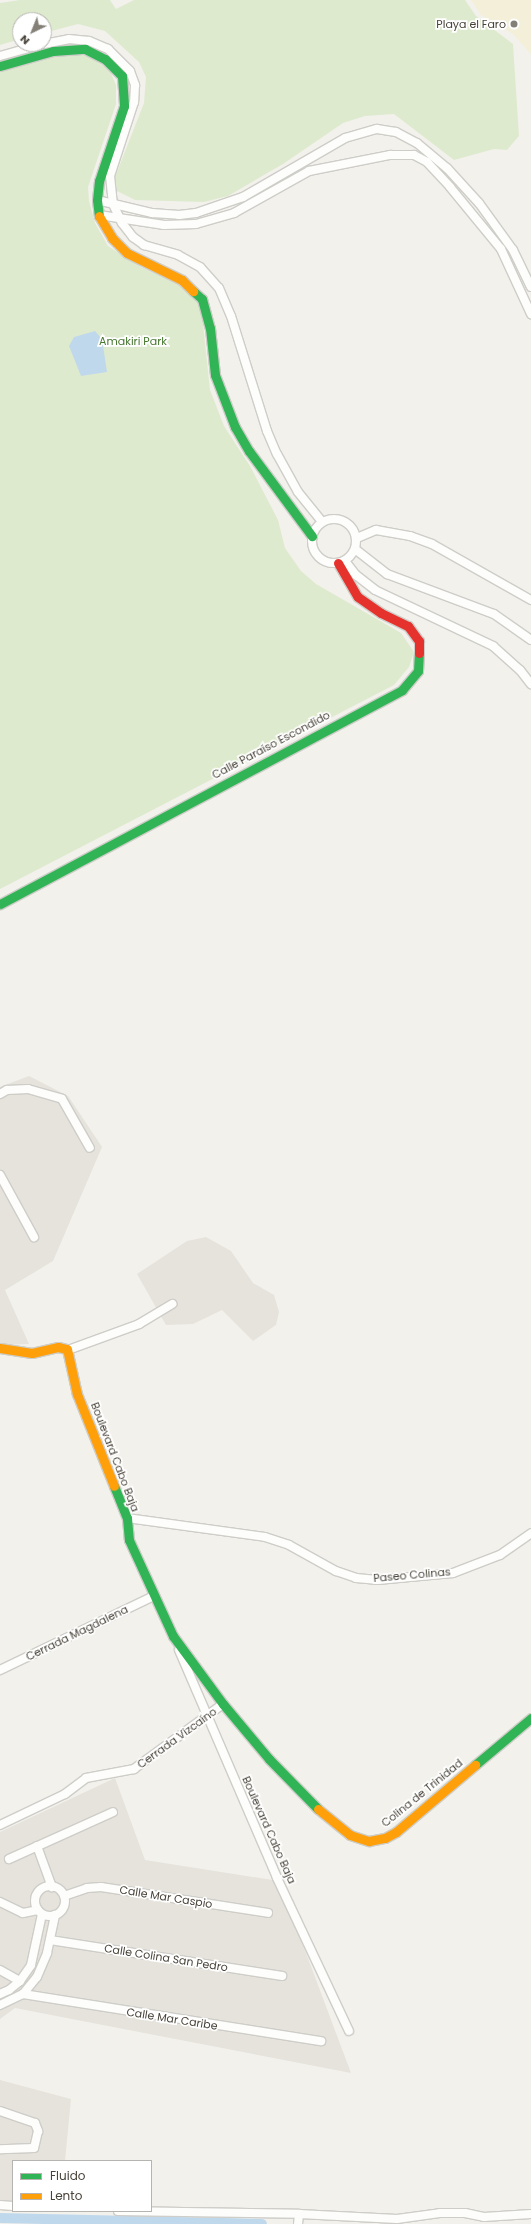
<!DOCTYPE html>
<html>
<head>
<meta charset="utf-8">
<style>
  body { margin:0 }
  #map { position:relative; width:531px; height:2224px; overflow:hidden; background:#f2f1ec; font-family:Poppins,sans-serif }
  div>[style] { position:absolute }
  .residential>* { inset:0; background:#e5e3db }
  .green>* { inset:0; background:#deeace }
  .sand>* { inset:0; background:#f4efd9 }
  .water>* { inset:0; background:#c0d8ec }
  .canal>* { height:10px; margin:-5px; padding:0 5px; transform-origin:5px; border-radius:5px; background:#c0d8ec }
  .roads { filter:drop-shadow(1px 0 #cecdc8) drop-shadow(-1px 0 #cecdc8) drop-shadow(0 1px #cecdc8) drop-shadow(0 -1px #cecdc8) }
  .street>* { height:8px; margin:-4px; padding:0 4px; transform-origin:4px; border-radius:4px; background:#fdfdfc }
  .street>.ring { margin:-4px; padding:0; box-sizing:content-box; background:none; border:8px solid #fdfdfc; border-radius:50% }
  .fast>* { height:9px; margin:-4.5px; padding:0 4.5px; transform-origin:4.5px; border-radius:4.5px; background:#30b455 }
  .slow>* { height:9px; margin:-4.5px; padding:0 4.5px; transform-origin:4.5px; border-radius:4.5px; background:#ff9f0a }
  .jam>* { height:9px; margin:-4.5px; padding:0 4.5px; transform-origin:4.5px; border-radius:4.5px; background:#e5322d }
  .dots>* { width:11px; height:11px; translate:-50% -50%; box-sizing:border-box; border:2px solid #fff; border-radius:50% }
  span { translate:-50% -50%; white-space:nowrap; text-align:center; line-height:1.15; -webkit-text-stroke:3.5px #fff; paint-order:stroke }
  .poi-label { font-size:11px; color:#484339 }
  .right { translate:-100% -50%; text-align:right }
  .park-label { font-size:11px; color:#46762f }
  .street-label { font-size:11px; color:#484339 }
  .legend { position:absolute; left:12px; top:2160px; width:140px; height:52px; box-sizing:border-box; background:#fff; border:1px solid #b6b4b0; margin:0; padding:5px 7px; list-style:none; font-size:12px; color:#484339 }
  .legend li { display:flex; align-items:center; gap:8px; height:20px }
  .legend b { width:20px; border:1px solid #b6b4b0 }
  .north { position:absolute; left:12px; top:12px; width:40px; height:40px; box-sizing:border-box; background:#fff; border:1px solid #b6b4b0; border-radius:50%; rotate:223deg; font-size:11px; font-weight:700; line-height:16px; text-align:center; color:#484339 }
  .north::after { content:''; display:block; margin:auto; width:14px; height:18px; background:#848078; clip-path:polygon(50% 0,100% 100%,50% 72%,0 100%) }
</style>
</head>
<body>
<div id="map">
  <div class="residential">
    <i style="clip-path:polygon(29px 1076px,68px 1096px,102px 1147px,53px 1261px,5px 1290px,29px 1344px,0 1345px,0 1087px)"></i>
    <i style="clip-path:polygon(206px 1237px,231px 1251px,253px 1283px,274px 1295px,279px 1312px,276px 1325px,253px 1341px,222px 1310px,193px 1324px,166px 1325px,137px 1274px,187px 1241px)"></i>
    <i style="clip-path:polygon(115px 1778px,145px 1860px,279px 1881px,351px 2073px,15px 2008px,0 2019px,0 1832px)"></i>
    <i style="clip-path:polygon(0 2080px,71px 2099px,65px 2161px,13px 2161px,13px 2202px,0 2202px)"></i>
  </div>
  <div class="green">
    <i style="clip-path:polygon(20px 0,110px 0,116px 9px,134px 0,465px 0,476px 16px,513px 44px,519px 136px,507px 150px,494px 149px,454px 160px,394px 114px,365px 116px,343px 123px,283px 164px,228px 196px,204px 202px,135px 200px,117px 191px,115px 177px,144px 103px,146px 77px,139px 62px,105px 31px,78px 24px,44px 33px,44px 20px,20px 20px,20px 39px,0 45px,0 3px)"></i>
    <i style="clip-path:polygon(56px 55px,88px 55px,110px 71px,116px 85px,116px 104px,88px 187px,89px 201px,95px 223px,108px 246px,141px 267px,186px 288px,197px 301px,202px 314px,210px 390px,224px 426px,250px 466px,278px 520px,285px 548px,301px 571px,316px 584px,401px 633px,414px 652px,409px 667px,394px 685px,0 889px,0 69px)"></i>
  </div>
  <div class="sand">
    <i style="clip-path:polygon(471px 0,531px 0,531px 54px,513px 34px,481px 15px)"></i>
  </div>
  <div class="water">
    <i style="clip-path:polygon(95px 331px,102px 339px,107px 372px,81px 376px,69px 346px,74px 337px)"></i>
  </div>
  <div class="canal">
    <i style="left:0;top:2218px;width:262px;rotate:1.3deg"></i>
  </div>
  <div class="roads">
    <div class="street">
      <i style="left:44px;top:44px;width:25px;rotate:-11deg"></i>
      <i style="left:69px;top:39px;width:20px;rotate:6deg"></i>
      <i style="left:89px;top:41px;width:21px;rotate:23deg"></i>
      <i style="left:108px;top:49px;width:31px;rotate:45deg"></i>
      <i style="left:130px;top:71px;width:15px;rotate:70deg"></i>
      <i style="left:135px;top:85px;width:17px;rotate:93deg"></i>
      <i style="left:134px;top:102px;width:78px;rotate:108deg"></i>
      <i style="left:110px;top:176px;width:28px;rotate:84deg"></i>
      <i style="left:113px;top:204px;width:21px;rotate:65deg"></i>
      <i style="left:122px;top:223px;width:18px;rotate:52deg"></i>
      <i style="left:133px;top:237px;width:14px;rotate:36deg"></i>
      <i style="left:144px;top:245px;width:35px;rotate:16deg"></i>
      <i style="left:178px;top:255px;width:25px;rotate:29deg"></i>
      <i style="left:200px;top:267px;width:28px;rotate:48deg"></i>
      <i style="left:219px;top:288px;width:30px;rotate:67deg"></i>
      <i style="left:231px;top:316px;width:121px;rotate:72.6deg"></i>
      <i style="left:267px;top:431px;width:25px;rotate:67deg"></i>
      <i style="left:277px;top:454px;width:43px;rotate:61.1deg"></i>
      <i style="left:298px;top:492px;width:38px;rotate:51deg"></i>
      <i style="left:0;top:56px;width:45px;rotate:-15.6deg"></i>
      <i style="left:97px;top:200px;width:57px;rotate:13.3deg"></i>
      <i style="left:152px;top:213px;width:27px;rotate:4deg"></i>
      <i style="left:179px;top:215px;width:17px;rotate:-7deg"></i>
      <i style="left:196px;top:213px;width:50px;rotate:-18.8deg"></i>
      <i style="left:243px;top:197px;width:118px;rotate:-30deg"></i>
      <i style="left:345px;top:138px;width:33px;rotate:-16deg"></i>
      <i style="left:377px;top:129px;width:19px;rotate:9deg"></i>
      <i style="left:396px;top:132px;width:24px;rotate:28deg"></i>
      <i style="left:417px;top:143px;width:39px;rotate:40deg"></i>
      <i style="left:447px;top:168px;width:47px;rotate:47.6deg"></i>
      <i style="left:479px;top:203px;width:58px;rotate:54.1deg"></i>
      <i style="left:513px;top:250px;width:41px;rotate:64.1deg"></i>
      <i style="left:99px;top:215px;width:66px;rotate:8.7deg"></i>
      <i style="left:164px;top:225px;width:32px;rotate:-2deg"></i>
      <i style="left:196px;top:224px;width:40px;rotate:-16deg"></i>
      <i style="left:234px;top:213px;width:86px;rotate:-29.2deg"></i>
      <i style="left:309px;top:171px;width:83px;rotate:-11.2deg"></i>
      <i style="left:390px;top:155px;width:24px"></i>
      <i style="left:414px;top:155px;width:15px;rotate:28deg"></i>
      <i style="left:427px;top:162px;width:34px;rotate:47deg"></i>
      <i style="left:450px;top:187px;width:80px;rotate:50.6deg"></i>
      <i style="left:501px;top:249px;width:72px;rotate:65.2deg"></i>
      <i class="ring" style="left:312px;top:519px;width:36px;height:36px"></i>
      <i style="left:357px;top:538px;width:21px;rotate:-23deg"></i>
      <i style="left:376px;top:530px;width:35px;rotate:10deg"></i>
      <i style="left:410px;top:536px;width:23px;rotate:20deg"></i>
      <i style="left:432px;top:544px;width:114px;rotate:29.5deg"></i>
      <i style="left:355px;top:549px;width:41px;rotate:38deg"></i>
      <i style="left:387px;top:574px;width:114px;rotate:20.5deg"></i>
      <i style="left:494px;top:614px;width:45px;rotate:35.1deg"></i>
      <i style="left:345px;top:561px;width:18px;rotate:52deg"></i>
      <i style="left:356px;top:575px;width:24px;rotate:38deg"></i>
      <i style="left:375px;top:590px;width:131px;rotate:25.4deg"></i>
      <i style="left:493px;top:646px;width:36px;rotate:42deg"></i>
      <i style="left:520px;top:670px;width:18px;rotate:52deg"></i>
      <i style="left:0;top:1094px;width:8px;rotate:-30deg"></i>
      <i style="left:7px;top:1090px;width:21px;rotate:-3deg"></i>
      <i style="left:28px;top:1089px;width:35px;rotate:16deg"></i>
      <i style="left:62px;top:1099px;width:56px;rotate:60.3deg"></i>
      <i style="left:0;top:1175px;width:71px;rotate:61.3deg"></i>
      <i style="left:68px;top:1350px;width:76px;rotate:-20.1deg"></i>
      <i style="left:139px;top:1324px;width:39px;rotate:-31deg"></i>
      <i style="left:127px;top:1518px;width:139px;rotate:7.8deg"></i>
      <i style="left:265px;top:1537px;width:25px;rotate:18deg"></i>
      <i style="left:289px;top:1545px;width:54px;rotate:29deg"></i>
      <i style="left:336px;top:1571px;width:21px;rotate:19deg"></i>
      <i style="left:356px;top:1578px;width:22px;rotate:5deg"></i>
      <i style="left:378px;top:1580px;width:75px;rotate:-5.3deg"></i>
      <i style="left:453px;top:1573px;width:50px;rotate:-21deg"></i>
      <i style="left:500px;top:1555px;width:38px;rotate:-35deg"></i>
      <i style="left:179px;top:1650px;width:248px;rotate:66.7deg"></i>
      <i style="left:277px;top:1878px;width:169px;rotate:64.8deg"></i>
      <i style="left:0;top:1670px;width:171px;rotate:-25.7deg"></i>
      <i style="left:0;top:1825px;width:72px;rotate:-25.5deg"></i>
      <i style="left:65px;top:1794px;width:26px;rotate:-37deg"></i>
      <i style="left:86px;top:1778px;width:49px;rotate:-10.6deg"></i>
      <i style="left:134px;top:1769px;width:110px;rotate:-36.1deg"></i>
      <i style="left:37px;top:1846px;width:44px;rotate:69.9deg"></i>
      <i style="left:9px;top:1859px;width:114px;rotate:-24.3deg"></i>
      <i class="ring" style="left:35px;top:1886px;width:22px;height:22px"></i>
      <i style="left:64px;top:1896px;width:24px;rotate:-19deg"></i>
      <i style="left:87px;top:1888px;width:14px;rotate:-4deg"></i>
      <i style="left:101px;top:1887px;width:169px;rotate:8.8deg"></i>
      <i style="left:0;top:1902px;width:25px;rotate:26deg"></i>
      <i style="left:23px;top:1913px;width:15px;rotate:-11deg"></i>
      <i style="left:50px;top:1940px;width:235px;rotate:8.8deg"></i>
      <i style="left:0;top:1970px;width:23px;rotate:29deg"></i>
      <i style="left:0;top:1994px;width:10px;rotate:-24deg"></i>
      <i style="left:9px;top:1990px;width:14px;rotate:-39deg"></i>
      <i style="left:20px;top:1981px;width:19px;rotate:-55deg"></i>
      <i style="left:31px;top:1965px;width:52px;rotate:-77.8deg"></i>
      <i style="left:23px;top:1994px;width:302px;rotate:9deg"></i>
      <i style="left:0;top:2005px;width:25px;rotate:-26deg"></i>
      <i style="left:23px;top:1994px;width:22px;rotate:-51deg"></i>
      <i style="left:37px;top:1977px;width:26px;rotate:-67deg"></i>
      <i style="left:47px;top:1953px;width:39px;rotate:-78deg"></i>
      <i style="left:0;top:2111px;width:37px;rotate:19deg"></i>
      <i style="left:35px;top:2123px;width:9px;rotate:69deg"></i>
      <i style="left:38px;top:2131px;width:17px;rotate:103deg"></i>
      <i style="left:34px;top:2148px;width:34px;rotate:178deg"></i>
      <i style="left:0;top:2205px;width:13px;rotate:4deg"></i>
      <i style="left:118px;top:2211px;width:181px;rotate:0.9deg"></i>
      <i style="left:299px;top:2214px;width:98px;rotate:2.9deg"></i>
      <i style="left:397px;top:2219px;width:43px;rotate:-7.9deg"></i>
      <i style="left:440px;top:2213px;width:25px"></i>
      <i style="left:465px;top:2213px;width:19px;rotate:12deg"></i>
      <i style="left:484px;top:2217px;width:47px;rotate:-3.7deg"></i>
      <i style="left:298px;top:2224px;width:10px;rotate:-84deg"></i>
    </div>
    <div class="fast">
      <i style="left:0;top:66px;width:55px;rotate:-15.8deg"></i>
      <i style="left:53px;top:51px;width:32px;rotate:-4deg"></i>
      <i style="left:85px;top:49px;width:22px;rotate:27deg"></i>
      <i style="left:105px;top:59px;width:24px;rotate:45deg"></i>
      <i style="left:122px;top:76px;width:30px;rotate:86deg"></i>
      <i style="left:124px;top:106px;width:79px;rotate:108.4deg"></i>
      <i style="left:99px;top:181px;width:19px;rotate:96deg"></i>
      <i style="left:97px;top:200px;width:16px;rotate:83deg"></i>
      <i style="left:193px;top:291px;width:12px;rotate:42deg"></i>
      <i style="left:202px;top:299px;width:30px;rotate:75deg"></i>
      <i style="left:210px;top:328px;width:47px;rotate:83.9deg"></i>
      <i style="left:215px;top:375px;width:56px;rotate:69deg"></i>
      <i style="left:235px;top:427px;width:28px;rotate:60deg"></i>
      <i style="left:249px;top:451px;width:106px;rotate:53.5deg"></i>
      <i style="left:0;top:904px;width:455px;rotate:-28deg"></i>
      <i style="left:402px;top:690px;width:25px;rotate:-50deg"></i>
      <i style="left:418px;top:671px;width:18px;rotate:-87deg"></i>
      <i style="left:114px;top:1486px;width:35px;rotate:68deg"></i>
      <i style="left:127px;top:1518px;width:22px;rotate:85deg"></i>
      <i style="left:129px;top:1540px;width:106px;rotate:65.4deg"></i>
      <i style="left:173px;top:1636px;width:84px;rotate:53.7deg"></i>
      <i style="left:223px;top:1704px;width:72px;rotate:50.1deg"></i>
      <i style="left:269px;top:1759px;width:70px;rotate:45.6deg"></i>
      <i style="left:475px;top:1765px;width:73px;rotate:-40deg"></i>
    </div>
    <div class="slow">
      <i style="left:99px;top:216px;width:26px;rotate:59deg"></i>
      <i style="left:112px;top:238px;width:21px;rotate:45deg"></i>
      <i style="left:127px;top:253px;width:61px;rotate:26.1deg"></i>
      <i style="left:182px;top:280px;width:16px;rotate:45deg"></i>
      <i style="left:0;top:1348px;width:32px;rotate:9deg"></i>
      <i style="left:32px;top:1353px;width:27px;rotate:-13deg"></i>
      <i style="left:58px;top:1347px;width:9px;rotate:13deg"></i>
      <i style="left:67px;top:1349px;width:46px;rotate:77.5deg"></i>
      <i style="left:77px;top:1394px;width:99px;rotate:68.1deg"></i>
      <i style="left:318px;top:1809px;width:41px;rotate:39.1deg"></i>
      <i style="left:350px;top:1835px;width:20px;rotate:18deg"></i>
      <i style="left:369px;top:1841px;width:16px;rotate:-11deg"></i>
      <i style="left:385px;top:1838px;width:13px;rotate:-29deg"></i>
      <i style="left:396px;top:1832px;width:104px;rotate:-40.3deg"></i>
    </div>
    <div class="jam">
      <i style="left:338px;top:563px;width:39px;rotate:60deg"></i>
      <i style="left:358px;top:597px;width:28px;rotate:35deg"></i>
      <i style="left:381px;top:613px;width:30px;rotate:26deg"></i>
      <i style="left:408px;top:626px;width:19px;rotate:54deg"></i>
      <i style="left:419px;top:641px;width:12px;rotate:90deg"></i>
    </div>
  </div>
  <div class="dots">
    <i style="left:514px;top:24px;background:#848078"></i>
  </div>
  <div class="poi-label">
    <span class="right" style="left:506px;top:24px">Playa el Faro</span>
  </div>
  <div class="park-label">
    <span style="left:133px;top:341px">Amakiri Park</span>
  </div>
  <div class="street-label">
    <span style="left:271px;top:745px;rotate:-28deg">Calle Paraíso Escondido</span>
    <span style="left:115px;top:1457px;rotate:69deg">Boulevard Cabo Baja</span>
    <span style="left:412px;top:1575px;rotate:-5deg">Paseo Colinas</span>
    <span style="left:77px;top:1633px;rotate:-26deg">Cerrada Magdalena</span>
    <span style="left:177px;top:1738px;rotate:-36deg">Cerrada Vizcaíno</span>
    <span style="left:422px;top:1793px;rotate:-39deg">Colina de Trinidad</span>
    <span style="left:269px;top:1830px;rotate:66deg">Boulevard Cabo Baja</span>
    <span style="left:166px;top:1897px;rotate:9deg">Calle Mar Caspio</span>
    <span style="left:166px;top:1958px;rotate:9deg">Calle Colina San Pedro</span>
    <span style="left:172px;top:2019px;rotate:9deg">Calle Mar Caribe</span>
  </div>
  <ul class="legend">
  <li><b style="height:5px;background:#30b455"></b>Fluido</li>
  <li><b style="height:5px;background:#ff9f0a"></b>Lento</li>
  </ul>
  <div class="north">N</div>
</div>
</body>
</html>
